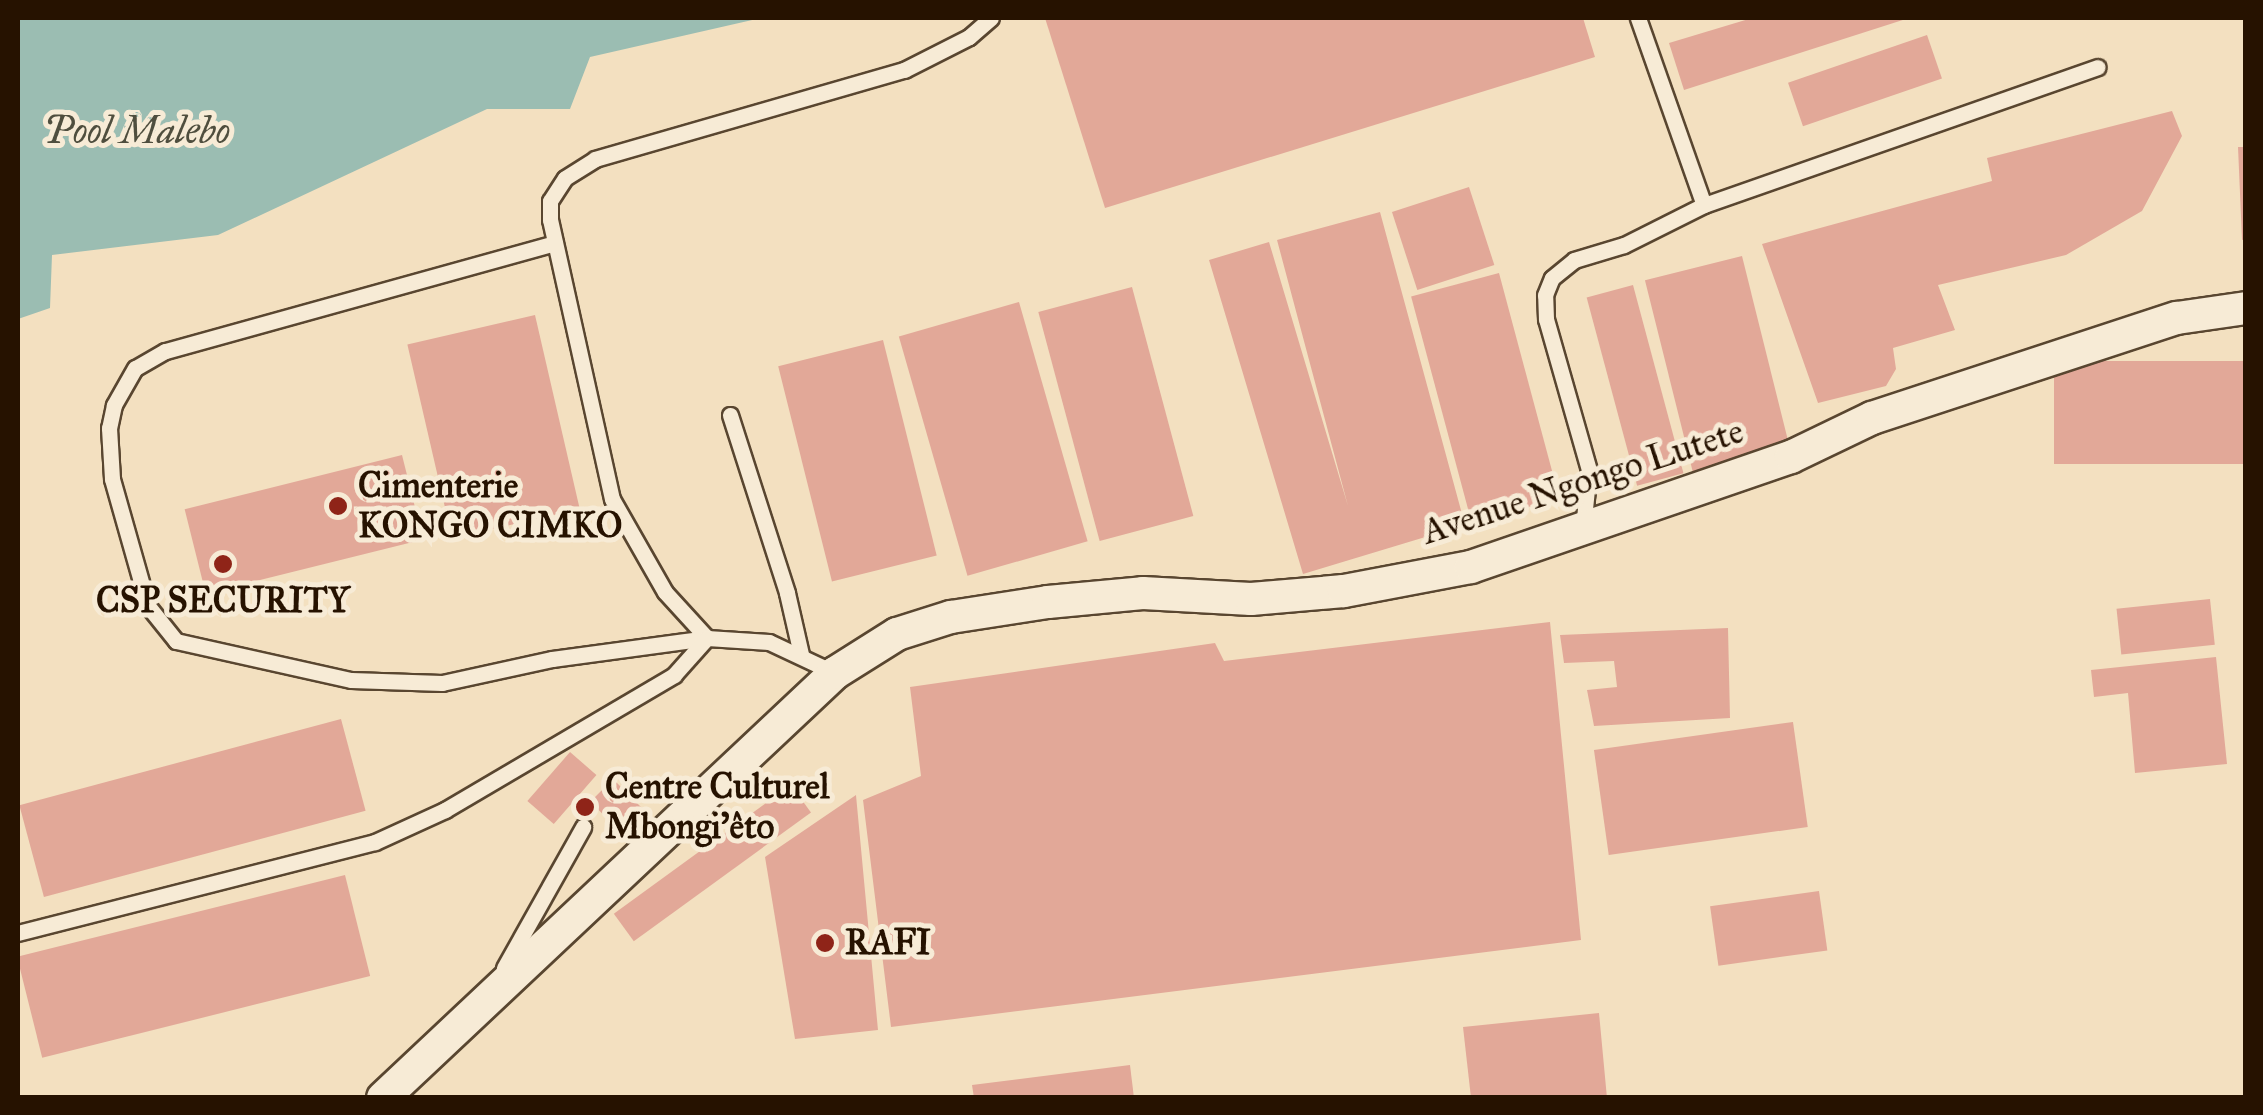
<!DOCTYPE html>
<html>
<head>
<meta charset="utf-8">
<style>
  body { margin:0 }
  #map { position:relative; width:2263px; height:1115px; overflow:hidden; background:#f3e0c0; font-family:"IM FELL Great Primer",serif }
  div>[style] { position:absolute }
  .water>* { inset:0; background:#9bbdb2 }
  .building>* { inset:0; background:#e2a898; transform-origin:0 0 }
  .roads { filter:drop-shadow(2px 0 #594630) drop-shadow(-2px 0 #594630) drop-shadow(0 2px #594630) drop-shadow(0 -2px #594630) }
  .service>* { height:15px; margin:-7.5px; padding:0 7.5px; transform-origin:7.5px; border-radius:7.5px; background:#f7ebd6 }
  .minor>* { height:32px; margin:-16px; padding:0 16px; transform-origin:16px; border-radius:16px; background:#f7ebd6 }
  .dots>* { width:28px; height:28px; translate:-50% -50%; box-sizing:border-box; border:5px solid #f7ebd6; border-radius:50% }
  span { translate:-50% -50%; white-space:nowrap; text-align:center; line-height:1.15; -webkit-text-stroke:10px #f7ebd6; paint-order:stroke }
  .street-label { font-size:35px; color:#261200 }
  .poi-label { font-size:35px; color:#261200; font-weight:700 }
  .left { translate:0 -50%; text-align:left }
  .water-label { font-size:38px; color:#4f4e3e; font-style:italic }
  .frame { position:absolute; inset:0; border:20px solid #261200; pointer-events:none }
</style>
</head>
<body>
<div id="map">
  <div class="water">
    <i style="clip-path:polygon(18px 18px,761px 18px,590px 57px,570px 109px,487px 109px,218px 235px,52px 255px,50px 308px,18px 319px)"></i>
  </div>
  <div class="building">
    <i style="clip-path:polygon(1045px 18px,1583px 18px,1595px 57px,1105px 208px)"></i>
    <i style="clip-path:polygon(1752px 18px,1909px 18px,1684px 90px,1669px 43px)"></i>
    <i style="left:1927px;top:35px;width:46px;height:147px;rotate:71deg"></i>
    <i style="clip-path:polygon(2172px 111px,2182px 136px,2142px 211px,2066px 255px,1938px 285px,1955px 330px,1893px 348px,1896px 369px,1886px 386px,1818px 403px,1762px 244px,1992px 181px,1987px 158px)"></i>
    <i style="clip-path:polygon(2238px 147px,2246px 147px,2246px 239px,2242px 240px)"></i>
    <i style="left:1469px;top:187px;width:82px;height:81px;rotate:72deg"></i>
    <i style="clip-path:polygon(1380px 212px,1465px 525px,1303px 574px,1209px 260px,1269px 242px,1348px 506px,1277px 240px)"></i>
    <i style="left:1742px;top:256px;width:200px;height:100px;rotate:76deg"></i>
    <i style="left:1499px;top:273px;width:234px;height:91px;rotate:75deg"></i>
    <i style="left:1633px;top:285px;width:195px;height:48px;rotate:75deg"></i>
    <i style="left:1132px;top:287px;width:237px;height:97px;rotate:75deg"></i>
    <i style="left:1019px;top:302px;width:249px;height:125px;rotate:74deg"></i>
    <i style="left:535px;top:315px;width:199px;height:131px;rotate:77deg"></i>
    <i style="left:883px;top:340px;width:222px;height:108px;rotate:76deg"></i>
    <i style="left:2246px;top:361px;width:103px;height:192px;rotate:90deg"></i>
    <i style="left:402px;top:455px;width:87px;height:224px;rotate:76deg"></i>
    <i style="left:2210px;top:599px;width:46px;height:94px;rotate:84deg"></i>
    <i style="clip-path:polygon(1550px 622px,1581px 940px,891px 1027px,863px 800px,921px 776px,910px 687px,1215px 643px,1224px 661px)"></i>
    <i style="clip-path:polygon(1728px 628px,1730px 718px,1594px 726px,1587px 690px,1617px 687px,1614px 661px,1564px 663px,1560px 635px)"></i>
    <i style="clip-path:polygon(2216px 657px,2227px 764px,2135px 773px,2128px 693px,2094px 697px,2091px 670px)"></i>
    <i style="left:341px;top:719px;width:95px;height:333px;rotate:75deg"></i>
    <i style="left:1793px;top:722px;width:106px;height:201px;rotate:82deg"></i>
    <i style="left:570px;top:752px;width:35px;height:65px;rotate:41deg"></i>
    <i style="left:613px;top:779px;width:49px;height:32px;rotate:45deg"></i>
    <i style="left:791px;top:785px;width:34px;height:219px;rotate:54deg"></i>
    <i style="clip-path:polygon(856px 795px,878px 1030px,795px 1039px,765px 857px)"></i>
    <i style="left:345px;top:875px;width:104px;height:338px;rotate:76deg"></i>
    <i style="left:1819px;top:891px;width:60px;height:110px;rotate:82deg"></i>
    <i style="clip-path:polygon(1599px 1013px,1607px 1098px,1471px 1098px,1463px 1027px)"></i>
    <i style="clip-path:polygon(1130px 1065px,1134px 1098px,974px 1098px,972px 1085px)"></i>
  </div>
  <div class="roads">
    <div class="service">
      <i style="left:1638px;top:18px;width:198px;rotate:70.6deg"></i>
      <i style="left:555px;top:243px;width:405px;rotate:164.5deg"></i>
      <i style="left:165px;top:351px;width:34px;rotate:150deg"></i>
      <i style="left:135px;top:368px;width:43px;rotate:119.6deg"></i>
      <i style="left:114px;top:405px;width:24px;rotate:102deg"></i>
      <i style="left:109px;top:428px;width:51px;rotate:86.6deg"></i>
      <i style="left:112px;top:479px;width:132px;rotate:74.2deg"></i>
      <i style="left:148px;top:606px;width:45px;rotate:51.3deg"></i>
      <i style="left:176px;top:641px;width:179px;rotate:12.6deg"></i>
      <i style="left:351px;top:680px;width:91px;rotate:1.9deg"></i>
      <i style="left:442px;top:683px;width:113px;rotate:-12.3deg"></i>
      <i style="left:552px;top:659px;width:156px;rotate:-7.7deg"></i>
      <i style="left:707px;top:638px;width:62px;rotate:3.7deg"></i>
      <i style="left:769px;top:642px;width:73px;rotate:25.2deg"></i>
      <i style="left:730px;top:415px;width:187px;rotate:72.2deg"></i>
      <i style="left:787px;top:593px;width:63px;rotate:77.1deg"></i>
      <i style="left:1583px;top:528px;width:58px;rotate:-84.1deg"></i>
      <i style="left:1589px;top:470px;width:157px;rotate:-105.9deg"></i>
      <i style="left:1546px;top:319px;width:24px;rotate:-92deg"></i>
      <i style="left:1545px;top:295px;width:18px;rotate:-68deg"></i>
      <i style="left:1552px;top:278px;width:28px;rotate:-39deg"></i>
      <i style="left:1574px;top:260px;width:52px;rotate:-16.7deg"></i>
      <i style="left:1624px;top:245px;width:89px;rotate:-26.6deg"></i>
      <i style="left:1704px;top:205px;width:417px;rotate:-19.3deg"></i>
      <i style="left:707px;top:638px;width:62px;rotate:-132.4deg"></i>
      <i style="left:665px;top:592px;width:107px;rotate:-119.7deg"></i>
      <i style="left:612px;top:499px;width:286px;rotate:-102.5deg"></i>
      <i style="left:550px;top:220px;width:19px;rotate:-90deg"></i>
      <i style="left:550px;top:201px;width:27px;rotate:-57deg"></i>
      <i style="left:565px;top:178px;width:36px;rotate:-32deg"></i>
      <i style="left:595px;top:159px;width:322px;rotate:-16.1deg"></i>
      <i style="left:904px;top:70px;width:73px;rotate:-26.9deg"></i>
      <i style="left:969px;top:37px;width:29px;rotate:-41deg"></i>
      <i style="left:18px;top:933px;width:368px;rotate:-14.3deg"></i>
      <i style="left:375px;top:842px;width:77px;rotate:-24.6deg"></i>
      <i style="left:445px;top:810px;width:266px;rotate:-30.5deg"></i>
      <i style="left:674px;top:675px;width:50px;rotate:-48.3deg"></i>
      <i style="left:504px;top:968px;width:162px;rotate:-60.7deg"></i>
    </div>
    <div class="minor">
      <i style="left:383px;top:1098px;width:620px;rotate:-43.24deg"></i>
      <i style="left:835px;top:673px;width:73px;rotate:-32.2deg"></i>
      <i style="left:897px;top:634px;width:57px;rotate:-17.5deg"></i>
      <i style="left:951px;top:617px;width:98px;rotate:-8.8deg"></i>
      <i style="left:1048px;top:602px;width:95px;rotate:-5.4deg"></i>
      <i style="left:1143px;top:593px;width:108px;rotate:3.2deg"></i>
      <i style="left:1251px;top:599px;width:93px;rotate:-4.9deg"></i>
      <i style="left:1344px;top:591px;width:129px;rotate:-10.7deg"></i>
      <i style="left:1471px;top:567px;width:338px;rotate:-19deg"></i>
      <i style="left:1791px;top:457px;width:90px;rotate:-25.7deg"></i>
      <i style="left:1872px;top:418px;width:321px;rotate:-18.2deg"></i>
      <i style="left:2177px;top:318px;width:70px;rotate:-8.2deg"></i>
    </div>
  </div>
  <div class="dots">
    <i style="left:338px;top:506px;background:#8f2418"></i>
    <i style="left:223px;top:564px;background:#8f2418"></i>
    <i style="left:585px;top:807px;background:#8f2418"></i>
    <i style="left:825px;top:943px;background:#8f2418"></i>
  </div>
  <div class="street-label">
    <span style="left:1583px;top:482px;rotate:-18deg">Avenue Ngongo Lutete</span>
  </div>
  <div class="poi-label">
    <span class="left" style="left:358px;top:506px">Cimenterie<br>KONGO CIMKO</span>
    <span style="left:223px;top:601px">CSP SECURITY</span>
    <span class="left" style="left:605px;top:807px">Centre Culturel<br>Mbongi'êto</span>
    <span class="left" style="left:845px;top:943px">RAFI</span>
  </div>
  <div class="water-label">
    <span style="left:137px;top:131px">Pool Malebo</span>
  </div>
  <div class="frame"></div>
</div>
</body>
</html>
